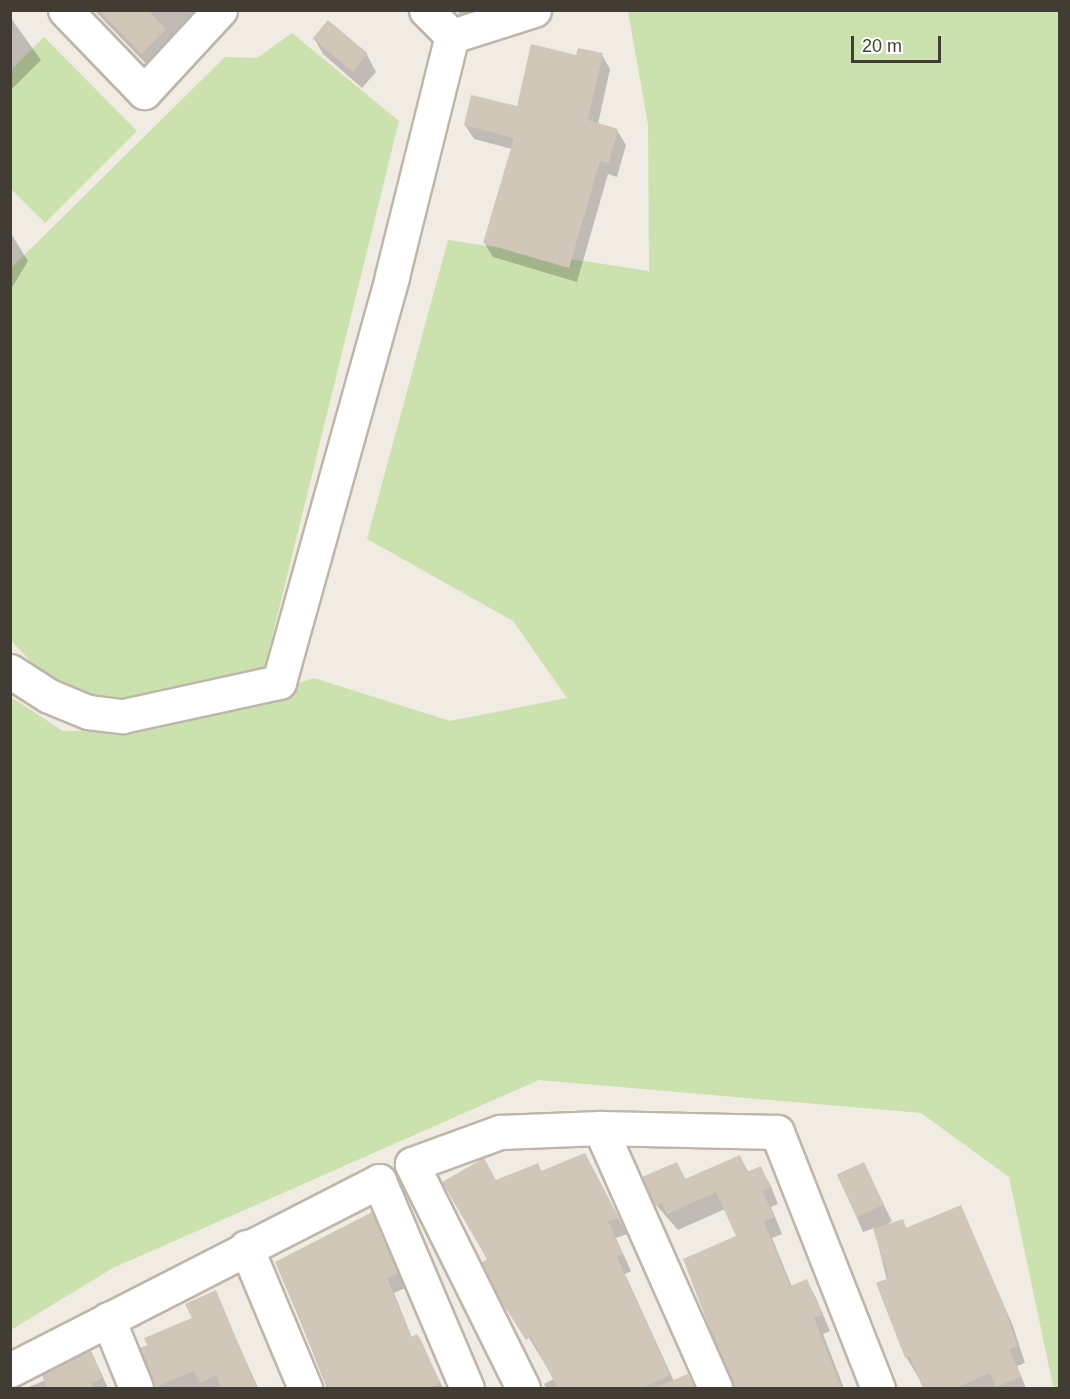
<!DOCTYPE html>
<html>
<head>
<meta charset="utf-8">
<style>
  body { margin:0 }
  #map { position:relative; width:1070px; height:1399px; overflow:hidden; background:#f0ece3; font-family:Arial,sans-serif }
  div>[style] { position:absolute }
  .green>* { inset:0; background:#cce2ae }
  .shadow>* { inset:0; background:#0003 }
  .building>* { inset:0; background:#d1c7b9; transform-origin:0 0 }
  .roads { filter:drop-shadow(2px 0 #beb6a9) drop-shadow(-2px 0 #beb6a9) drop-shadow(0 2px #beb6a9) drop-shadow(0 -2px #beb6a9) }
  .minor>* { height:33px; margin:-16.5px; padding:0 16.5px; transform-origin:16.5px; border-radius:16.5px; background:#fff }
  span { translate:-50% -50%; white-space:nowrap; text-align:center; line-height:1.15; -webkit-text-stroke:4.5px #fff; paint-order:stroke }
  .frame { position:absolute; inset:0; border:12px solid #413c34; pointer-events:none }
  .scale { position:absolute; left:851px; top:36px; width:90px; height:27px; box-sizing:border-box; border:3px solid #413c34; border-top:0; padding-left:8px; font-size:18px; line-height:21px; white-space:nowrap; color:#413c34; -webkit-text-stroke:4px #fff; paint-order:stroke }
</style>
</head>
<body>
<div id="map">
  <div class="green">
    <i style="clip-path:polygon(628px 11px,1059px 11px,1059px 1388px,1053px 1386px,1009px 1177px,921px 1113px,539px 1080px,113px 1268px,11px 1330px,11px 697px,63px 731px,156px 729px,314px 678px,450px 721px,567px 698px,513px 621px,367px 539px,448px 240px,649px 271px,648px 125px)"></i>
    <i style="clip-path:polygon(292px 33px,399px 121px,263px 674px,139px 705px,88px 696px,41px 673px,11px 640px,11px 268px,225px 57px,257px 58px)"></i>
    <i style="clip-path:polygon(44px 37px,137px 131px,45px 223px,10px 188px,11px 70px)"></i>
  </div>
  <div class="shadow">
    <i style="clip-path:polygon(94px 10px,210px 10px,151px 69px)"></i>
    <i style="clip-path:polygon(457px 10px,531px 10px,468px 30px)"></i>
    <i style="clip-path:polygon(10px 17px,41px 60px,10px 91px)"></i>
    <i style="clip-path:polygon(314px 38px,367px 55px,376px 72px,362px 88px,323px 54px)"></i>
    <i style="clip-path:polygon(602px 55px,610px 69px,598px 124px,617px 130px,626px 145px,617px 177px,608px 174px,577px 282px,493px 257px,484px 242px,512px 149px,474px 139px,465px 125px,518px 108px,577px 56px)"></i>
    <i style="clip-path:polygon(10px 232px,28px 261px,10px 291px)"></i>
    <i style="clip-path:polygon(740px 1157px,749px 1173px,760px 1168px,770px 1184px,778px 1204px,771px 1207px,782px 1234px,772px 1238px,792px 1287px,807px 1281px,816px 1298px,830px 1331px,823px 1334px,844px 1388px,739px 1388px,738px 1237px,725px 1209px,678px 1230px,656px 1205px,677px 1163px,686px 1180px)"></i>
    <i style="clip-path:polygon(863px 1164px,892px 1221px,884px 1227px,903px 1221px,907px 1229px,961px 1207px,1013px 1326px,1025px 1363px,1017px 1366px,1026px 1388px,925px 1388px,906px 1357px,874px 1228px,863px 1232px,838px 1174px)"></i>
    <i style="clip-path:polygon(538px 1165px,542px 1172px,594px 1171px,627px 1234px,616px 1238px,631px 1271px,625px 1274px,677px 1388px,546px 1388px,544px 1384px,554px 1379px,493px 1279px,489px 1260px,495px 1182px)"></i>
    <i style="clip-path:polygon(371px 1214px,405px 1288px,394px 1293px,412px 1338px,421px 1343px,443px 1388px,327px 1388px,277px 1263px)"></i>
    <i style="clip-path:polygon(215px 1292px,258px 1388px,157px 1388px,142px 1349px,194px 1318px)"></i>
    <i style="clip-path:polygon(91px 1351px,108px 1388px,26px 1388px,46px 1380px)"></i>
  </div>
  <div class="building">
    <i style="clip-path:polygon(99px 10px,148px 10px,166px 30px,141px 54px)"></i>
    <i style="left:328px;top:20px;width:52px;height:24px;rotate:40deg"></i>
    <i style="clip-path:polygon(531px 44px,576px 55px,578px 48px,603px 53px,588px 120px,618px 129px,609px 163px,600px 161px,569px 268px,483px 243px,514px 138px,464px 125px,471px 95px,517px 106px)"></i>
    <i style="clip-path:polygon(585px 1153px,619px 1218px,608px 1221px,623px 1254px,617px 1257px,670px 1375px,640px 1389px,558px 1389px,531px 1337px,526px 1340px,501px 1301px,482px 1262px,487px 1259px,442px 1182px,484px 1158px,496px 1180px,538px 1163px,541px 1171px)"></i>
    <i style="clip-path:polygon(740px 1155px,747px 1172px,761px 1166px,770px 1187px,762px 1190px,774px 1217px,764px 1222px,790px 1286px,807px 1279px,822px 1315px,814px 1318px,842px 1389px,733px 1389px,683px 1259px,736px 1236px,716px 1192px,667px 1214px,662px 1203px,655px 1206px,642px 1177px,677px 1162px,685px 1179px)"></i>
    <i style="left:864px;top:1162px;width:47px;height:30px;rotate:65deg"></i>
    <i style="clip-path:polygon(961px 1205px,1005px 1308px,1017px 1346px,1009px 1349px,1021px 1377px,996px 1387px,990px 1373px,953px 1389px,923px 1389px,910px 1356px,905px 1358px,876px 1283px,889px 1278px,873px 1229px,903px 1219px,906px 1228px)"></i>
    <i style="clip-path:polygon(372px 1212px,398px 1274px,387px 1278px,411px 1337px,417px 1334px,422px 1342px,440px 1383px,426px 1389px,329px 1389px,275px 1262px)"></i>
    <i style="clip-path:polygon(216px 1290px,257px 1389px,222px 1389px,216px 1375px,200px 1383px,194px 1371px,154px 1388px,140px 1348px,147px 1345px,144px 1338px,192px 1318px,185px 1304px)"></i>
    <i style="clip-path:polygon(91px 1350px,102px 1378px,91px 1383px,94px 1389px,47px 1389px,42px 1375px)"></i>
    <i style="clip-path:polygon(688px 1374px,695px 1389px,654px 1389px,654px 1388px)"></i>
  </div>
  <div class="roads">
    <div class="minor">
      <i style="left:65px;top:10px;width:114px;rotate:46.1deg"></i>
      <i style="left:144px;top:92px;width:112px;rotate:-47.2deg"></i>
      <i style="left:426px;top:10px;width:37px;rotate:45deg"></i>
      <i style="left:10px;top:671px;width:46px;rotate:32.7deg"></i>
      <i style="left:49px;top:696px;width:42px;rotate:22.3deg"></i>
      <i style="left:88px;top:712px;width:35px;rotate:7deg"></i>
      <i style="left:123px;top:716px;width:160px;rotate:-12.3deg"></i>
      <i style="left:279px;top:682px;width:421px;rotate:-74.4deg"></i>
      <i style="left:392px;top:276px;width:247px;rotate:-76deg"></i>
      <i style="left:452px;top:36px;width:86px;rotate:-17.6deg"></i>
      <i style="left:600px;top:1128px;width:284px;rotate:66.1deg"></i>
      <i style="left:246px;top:1247px;width:153px;rotate:67.3deg"></i>
      <i style="left:108px;top:1319px;width:74px;rotate:67.9deg"></i>
      <i style="left:10px;top:1370px;width:415px;rotate:-27.1deg"></i>
      <i style="left:379px;top:1181px;width:225px;rotate:67deg"></i>
      <i style="left:523px;top:1388px;width:250px;rotate:-116.4deg"></i>
      <i style="left:412px;top:1164px;width:94px;rotate:-20deg"></i>
      <i style="left:500px;top:1132px;width:100px;rotate:-2.3deg"></i>
      <i style="left:600px;top:1128px;width:177px;rotate:1.3deg"></i>
      <i style="left:777px;top:1132px;width:275px;rotate:68.5deg"></i>
    </div>
  </div>
  <div class="frame"></div>
  <div class="scale">20 m</div>
</div>
</body>
</html>
